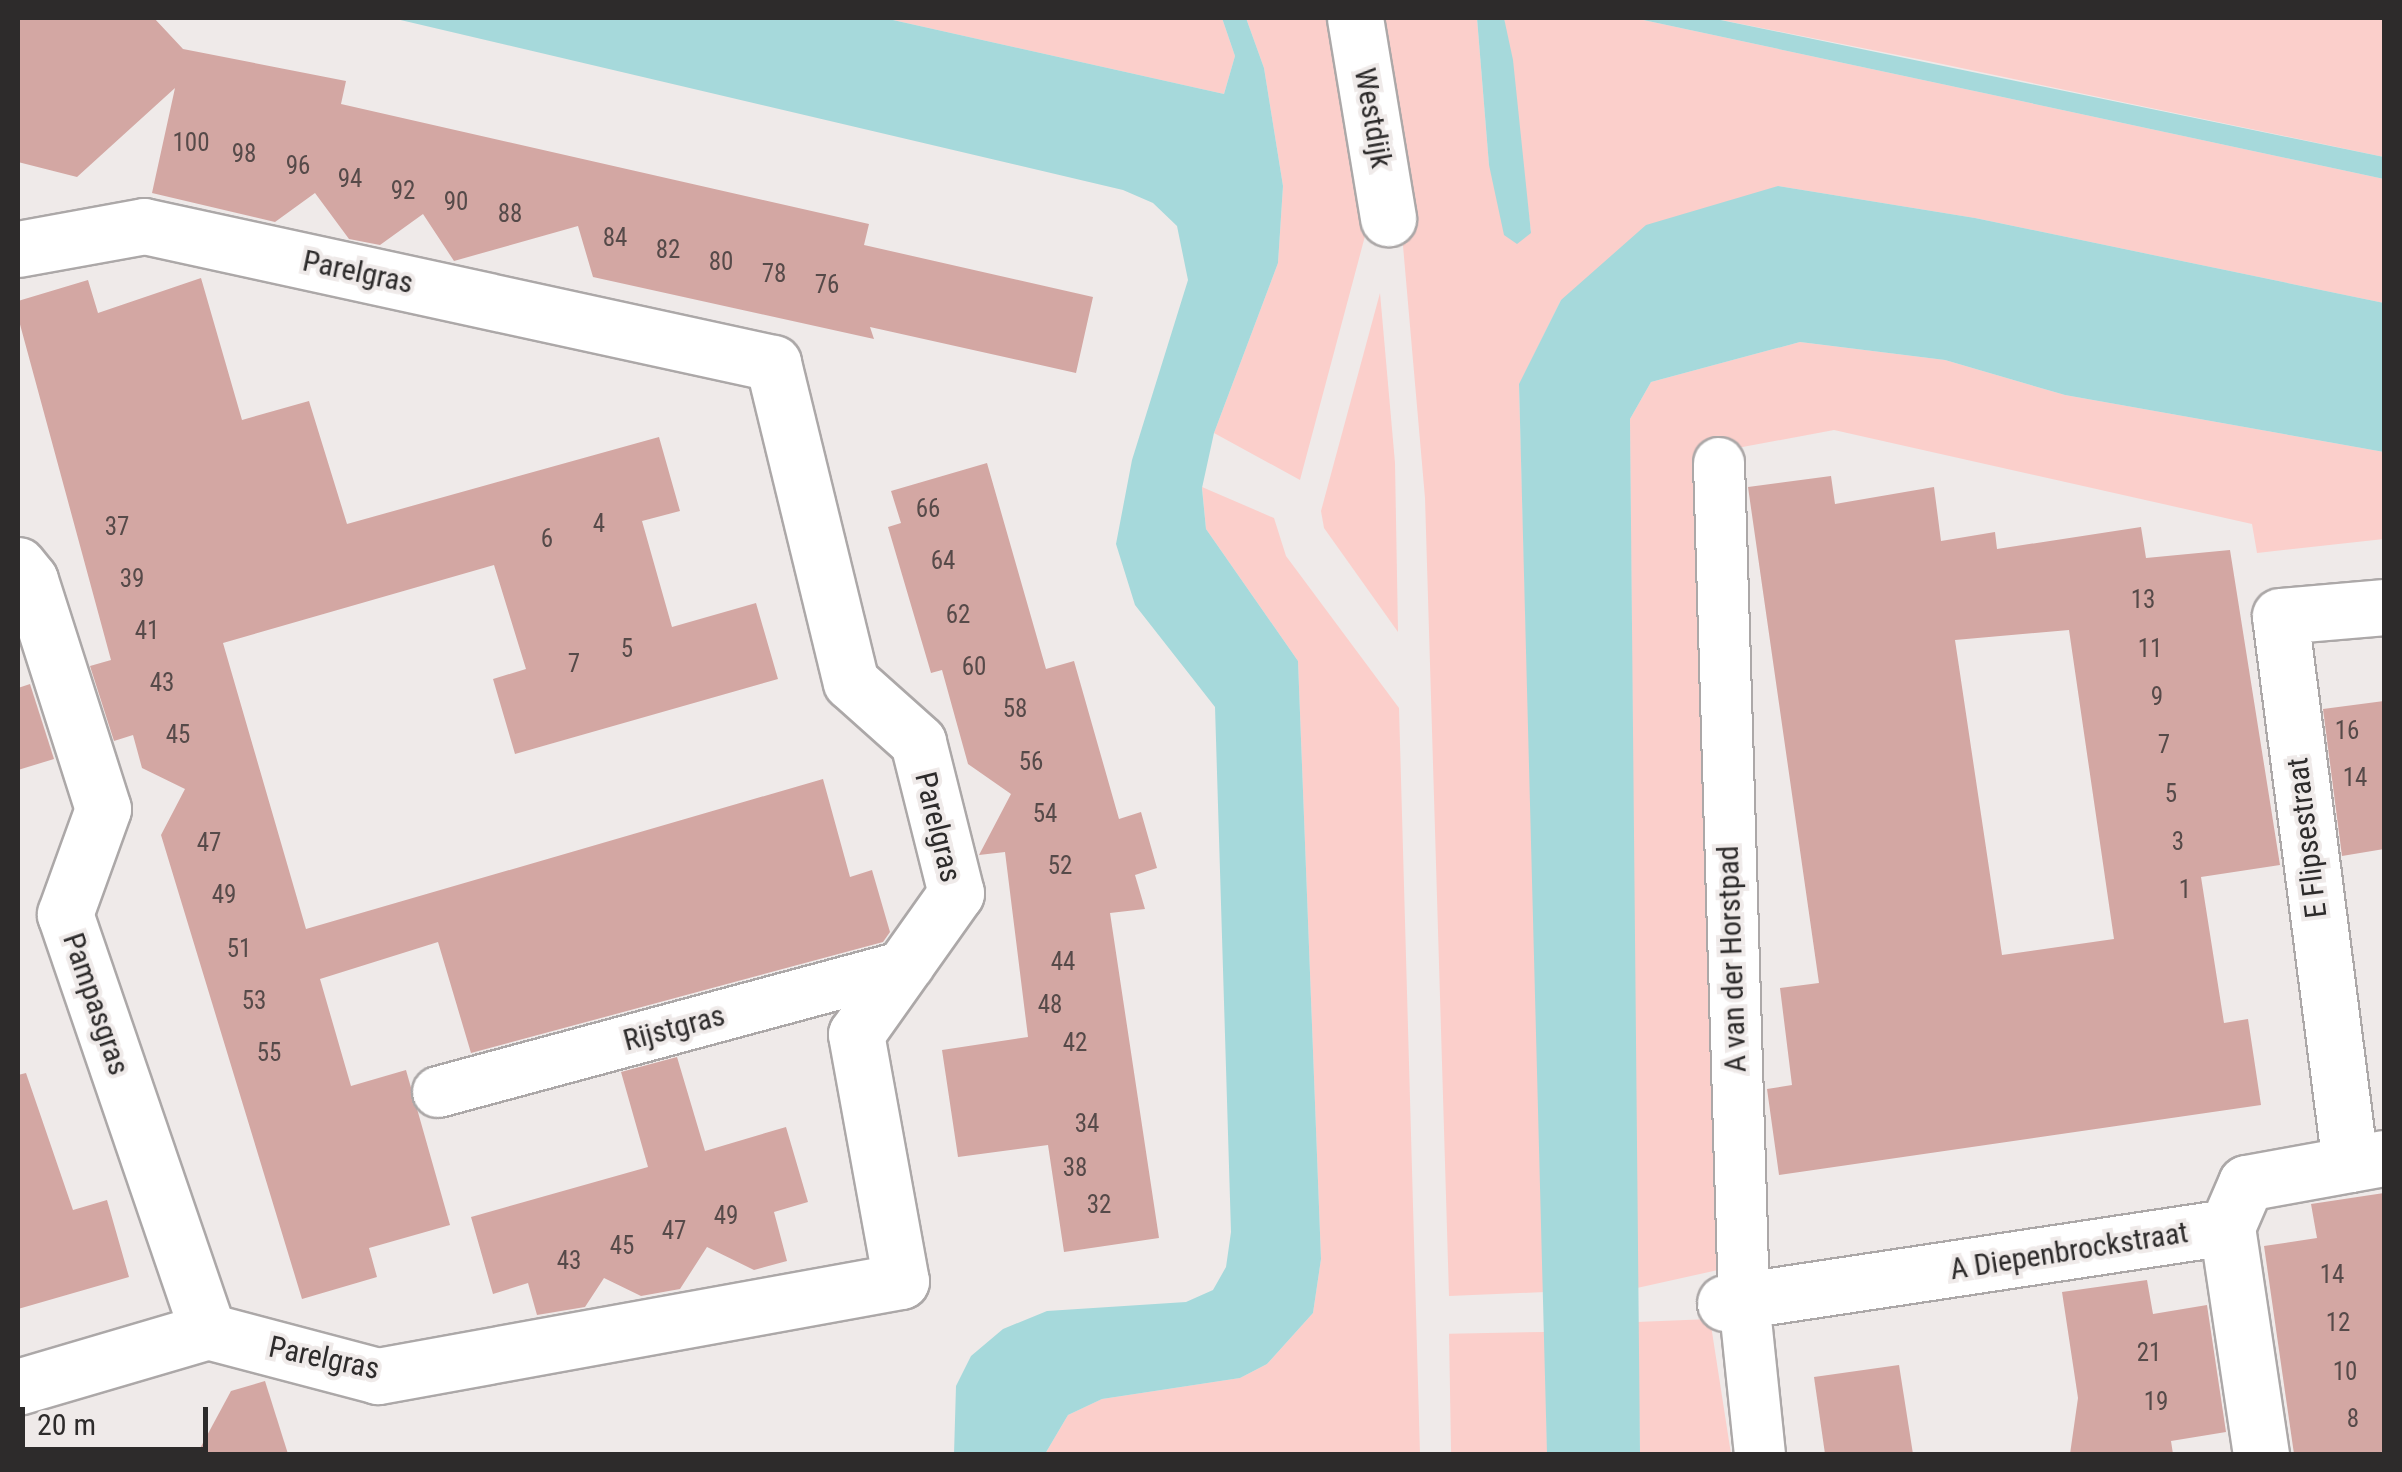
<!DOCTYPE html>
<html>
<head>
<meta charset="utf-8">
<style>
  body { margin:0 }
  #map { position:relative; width:2402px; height:1472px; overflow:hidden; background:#efeae9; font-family:"Roboto Condensed",sans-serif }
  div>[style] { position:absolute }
  .green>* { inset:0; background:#fbcfcb; transform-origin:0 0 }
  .water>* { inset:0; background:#a6d9db }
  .building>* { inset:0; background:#d3a7a3 }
  .roads { filter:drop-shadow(2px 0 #aca8a8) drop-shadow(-2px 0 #aca8a8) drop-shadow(0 2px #aca8a8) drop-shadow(0 -2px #aca8a8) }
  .pedestrian>* { height:50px; margin:-25px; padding:0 25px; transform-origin:25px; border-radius:25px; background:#fff }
  .minor>* { height:55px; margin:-27.5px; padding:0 27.5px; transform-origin:27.5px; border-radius:27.5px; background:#fff }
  span { translate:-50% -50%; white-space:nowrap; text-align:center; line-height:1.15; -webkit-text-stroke:8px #efeae9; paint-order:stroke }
  .number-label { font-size:25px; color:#564a49 }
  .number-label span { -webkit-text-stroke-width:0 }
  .street-label { font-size:30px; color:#2d2b2b }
  .frame { position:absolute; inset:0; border:20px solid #2d2b2b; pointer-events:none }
  .scale { position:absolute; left:20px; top:1407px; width:188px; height:45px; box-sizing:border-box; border:5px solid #2d2b2b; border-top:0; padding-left:12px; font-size:30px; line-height:35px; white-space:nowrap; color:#2d2b2b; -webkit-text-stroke:8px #efeae9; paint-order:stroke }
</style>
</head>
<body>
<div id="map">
  <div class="green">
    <i style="clip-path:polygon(884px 18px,1222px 18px,1235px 56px,1224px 94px)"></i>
    <i style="clip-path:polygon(1246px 18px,1339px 18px,1373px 206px,1300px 480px,1214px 433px,1278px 263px,1283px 186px,1264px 68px)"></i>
    <i style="clip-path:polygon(1370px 18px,1477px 18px,1489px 165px,1531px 232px,1504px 18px,1634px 18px,2384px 179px,2384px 303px,1975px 218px,1778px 186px,1561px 300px,1519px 385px,1545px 1292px,1449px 1296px,1425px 498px,1397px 177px)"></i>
    <i style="clip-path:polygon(1711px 18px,2384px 18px,2384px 157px,1928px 61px)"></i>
    <i style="clip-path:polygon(1380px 293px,1395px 463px,1398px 632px,1324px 528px,1321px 511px)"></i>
    <i style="clip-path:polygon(1800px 342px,1945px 360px,2065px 395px,2384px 452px,2384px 539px,2257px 553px,2252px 524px,1834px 430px,1705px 454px,1727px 1268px,1637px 1288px,1630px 419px,1651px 382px)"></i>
    <i style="clip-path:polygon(1202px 487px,1274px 518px,1286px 556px,1399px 708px,1420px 1454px,1045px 1454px,1068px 1415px,1102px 1399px,1240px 1378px,1267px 1364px,1313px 1313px,1321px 1259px,1298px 661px,1206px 529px)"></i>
    <i style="clip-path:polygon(1710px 1319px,1731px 1454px,1640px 1454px,1637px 1322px)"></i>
    <i style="left:1545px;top:1332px;width:122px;height:96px;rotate:89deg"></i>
  </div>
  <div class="water">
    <i style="clip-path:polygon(392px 18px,884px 18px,1224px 94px,1235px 56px,1222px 18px,1246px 18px,1264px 68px,1283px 186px,1278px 263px,1214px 433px,1202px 488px,1206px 529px,1298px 661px,1321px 1259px,1313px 1313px,1267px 1364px,1240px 1378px,1102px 1399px,1068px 1415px,1045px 1454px,954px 1454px,956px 1386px,971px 1356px,1003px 1329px,1047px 1311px,1186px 1302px,1213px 1290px,1226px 1267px,1231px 1232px,1215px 707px,1135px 605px,1116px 544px,1132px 460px,1188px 280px,1177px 226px,1153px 203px,1123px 190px)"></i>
    <i style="clip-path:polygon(1477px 18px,1504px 18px,1513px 60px,1531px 233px,1517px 244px,1504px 235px,1489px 165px)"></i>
    <i style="clip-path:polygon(1634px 18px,1711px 18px,2384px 157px,2384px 179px)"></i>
    <i style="clip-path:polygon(1778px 186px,1975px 218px,2384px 303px,2384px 452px,2065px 395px,1945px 360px,1800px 342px,1651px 382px,1630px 419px,1640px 1454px,1547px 1454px,1519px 384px,1561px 300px,1646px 225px)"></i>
  </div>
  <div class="building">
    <i style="clip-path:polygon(18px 18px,154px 18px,183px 49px,346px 81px,341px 104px,869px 224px,864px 245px,1093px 297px,1076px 373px,870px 327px,874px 339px,593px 277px,578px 226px,454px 261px,423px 214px,380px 245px,349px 239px,315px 193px,275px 222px,152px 193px,175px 88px,77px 177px,18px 162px)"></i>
    <i style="clip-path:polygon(201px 278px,242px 420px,309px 401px,347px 524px,659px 437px,680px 511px,642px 521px,672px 627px,756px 603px,778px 679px,515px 754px,493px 679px,526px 669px,494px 565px,223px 643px,306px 929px,823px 779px,850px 877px,872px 870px,890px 932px,883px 942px,471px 1053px,438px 942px,320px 979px,351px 1086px,406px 1070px,450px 1225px,369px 1248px,377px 1277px,302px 1299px,161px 835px,185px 789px,142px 768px,133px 735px,114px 741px,90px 666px,111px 660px,18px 317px,18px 301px,88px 280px,98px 313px)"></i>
    <i style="clip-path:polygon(987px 463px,1046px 669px,1074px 661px,1119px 819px,1141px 812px,1157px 868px,1135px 875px,1145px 909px,1110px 913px,1159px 1238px,1064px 1252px,1048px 1145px,958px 1157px,942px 1050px,1028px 1037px,1005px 852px,979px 855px,1011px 794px,968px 764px,942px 670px,931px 673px,888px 527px,901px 523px,891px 491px)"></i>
    <i style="clip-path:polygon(evenodd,1831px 476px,1835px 504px,1934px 487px,1941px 541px,1995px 532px,1997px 549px,2141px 527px,2146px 558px,2230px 550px,2280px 865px,2201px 877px,2224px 1023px,2248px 1019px,2261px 1105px,1779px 1175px,1767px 1089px,1792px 1085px,1780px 988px,1819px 983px,1748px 487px,1831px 476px,2069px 630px,2114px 939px,2002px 955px,1955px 640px,2069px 630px)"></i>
    <i style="clip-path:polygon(30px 684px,54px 759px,18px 770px,18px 688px)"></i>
    <i style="clip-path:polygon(2384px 701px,2384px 849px,2342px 856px,2323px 709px)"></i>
    <i style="clip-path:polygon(677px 1057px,705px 1151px,786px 1127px,808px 1202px,774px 1212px,787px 1261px,754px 1270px,707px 1247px,680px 1289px,641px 1296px,604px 1278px,585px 1307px,537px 1315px,528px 1283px,493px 1294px,471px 1217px,648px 1167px,621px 1072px)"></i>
    <i style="clip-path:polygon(26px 1073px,73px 1210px,107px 1200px,129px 1277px,18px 1309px,18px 1075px)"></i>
    <i style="clip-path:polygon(2384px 1193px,2384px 1454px,2294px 1454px,2264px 1246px,2317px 1238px,2311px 1204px)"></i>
    <i style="clip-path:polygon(2147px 1280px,2153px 1314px,2207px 1305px,2226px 1432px,2171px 1441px,2173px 1454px,2070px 1454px,2078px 1398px,2062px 1292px)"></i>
    <i style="clip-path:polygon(1899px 1365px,1913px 1454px,1825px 1454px,1814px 1377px)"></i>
    <i style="clip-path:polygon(265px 1381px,288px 1454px,197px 1454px,231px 1391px)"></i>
  </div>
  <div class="roads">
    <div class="pedestrian">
      <i style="left:1719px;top:463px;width:837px;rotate:88.29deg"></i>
      <i style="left:1744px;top:1300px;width:155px;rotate:84.1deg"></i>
      <i style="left:438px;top:1092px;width:488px;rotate:-15.1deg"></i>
    </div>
    <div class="minor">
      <i style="left:1355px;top:18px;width:203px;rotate:80.6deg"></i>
      <i style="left:18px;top:249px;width:128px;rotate:-10.3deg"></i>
      <i style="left:144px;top:226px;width:644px;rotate:12.29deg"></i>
      <i style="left:773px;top:363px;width:328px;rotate:76.3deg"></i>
      <i style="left:851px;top:682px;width:90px;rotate:41.8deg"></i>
      <i style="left:918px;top:742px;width:156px;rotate:75.9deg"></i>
      <i style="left:956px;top:893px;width:173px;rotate:125.3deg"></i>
      <i style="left:856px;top:1034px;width:251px;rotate:79.7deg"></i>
      <i style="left:901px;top:1281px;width:532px;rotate:169.7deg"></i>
      <i style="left:378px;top:1376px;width:176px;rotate:-165.2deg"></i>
      <i style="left:208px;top:1331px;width:198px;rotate:163.6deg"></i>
      <i style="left:18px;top:565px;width:19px;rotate:51deg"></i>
      <i style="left:30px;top:580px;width:240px;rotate:72.3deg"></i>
      <i style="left:103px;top:809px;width:112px;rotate:109.9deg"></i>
      <i style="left:65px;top:914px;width:441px;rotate:71.1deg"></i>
      <i style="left:2350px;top:1164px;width:552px;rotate:-97.28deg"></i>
      <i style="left:2280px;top:616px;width:104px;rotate:-4.9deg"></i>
      <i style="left:2227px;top:1227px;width:230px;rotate:81.5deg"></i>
      <i style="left:1725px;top:1303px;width:508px;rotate:-8.61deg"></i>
      <i style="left:2227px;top:1227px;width:48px;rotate:-66.6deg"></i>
      <i style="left:2246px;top:1183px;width:140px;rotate:-10.3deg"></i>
    </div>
  </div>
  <div class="number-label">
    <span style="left:191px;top:143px">100</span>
    <span style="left:244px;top:154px">98</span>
    <span style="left:298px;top:166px">96</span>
    <span style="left:350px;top:179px">94</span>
    <span style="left:403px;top:191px">92</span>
    <span style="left:456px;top:202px">90</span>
    <span style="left:510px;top:214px">88</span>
    <span style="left:615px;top:238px">84</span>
    <span style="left:668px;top:250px">82</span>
    <span style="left:721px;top:262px">80</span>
    <span style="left:774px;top:274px">78</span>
    <span style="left:827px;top:285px">76</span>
    <span style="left:928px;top:509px">66</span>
    <span style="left:599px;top:524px">4</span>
    <span style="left:117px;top:527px">37</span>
    <span style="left:547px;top:539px">6</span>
    <span style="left:943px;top:561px">64</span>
    <span style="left:132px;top:579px">39</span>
    <span style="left:2143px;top:600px">13</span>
    <span style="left:958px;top:615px">62</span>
    <span style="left:147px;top:631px">41</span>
    <span style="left:627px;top:649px">5</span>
    <span style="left:2150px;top:649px">11</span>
    <span style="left:574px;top:664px">7</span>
    <span style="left:974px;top:667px">60</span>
    <span style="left:162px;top:683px">43</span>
    <span style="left:2157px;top:697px">9</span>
    <span style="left:1015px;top:709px">58</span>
    <span style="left:2347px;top:731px">16</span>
    <span style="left:178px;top:735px">45</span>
    <span style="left:2164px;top:745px">7</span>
    <span style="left:1031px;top:762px">56</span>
    <span style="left:2355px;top:778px">14</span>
    <span style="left:2171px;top:794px">5</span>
    <span style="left:1045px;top:814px">54</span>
    <span style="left:2178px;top:842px">3</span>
    <span style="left:209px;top:843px">47</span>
    <span style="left:1060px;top:866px">52</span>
    <span style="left:2185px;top:890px">1</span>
    <span style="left:224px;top:895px">49</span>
    <span style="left:239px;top:949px">51</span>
    <span style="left:1063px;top:962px">44</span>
    <span style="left:254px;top:1001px">53</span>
    <span style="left:1050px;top:1005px">48</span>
    <span style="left:1075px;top:1043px">42</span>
    <span style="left:269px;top:1053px">55</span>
    <span style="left:1087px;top:1124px">34</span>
    <span style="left:1075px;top:1168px">38</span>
    <span style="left:1099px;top:1205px">32</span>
    <span style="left:726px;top:1216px">49</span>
    <span style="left:674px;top:1231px">47</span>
    <span style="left:622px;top:1246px">45</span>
    <span style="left:569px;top:1261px">43</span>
    <span style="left:2332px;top:1275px">14</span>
    <span style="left:2338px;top:1323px">12</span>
    <span style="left:2149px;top:1353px">21</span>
    <span style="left:2345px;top:1372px">10</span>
    <span style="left:2156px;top:1402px">19</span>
    <span style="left:2353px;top:1419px">8</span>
  </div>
  <div class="street-label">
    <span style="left:1373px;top:118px;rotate:80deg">Westdijk</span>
    <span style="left:358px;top:272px;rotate:12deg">Parelgras</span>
    <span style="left:938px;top:827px;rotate:76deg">Parelgras</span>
    <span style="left:2307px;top:838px;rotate:-97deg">E Flipsestraat</span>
    <span style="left:1732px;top:959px;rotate:-92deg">A van der Horstpad</span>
    <span style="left:96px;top:1004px;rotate:71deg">Pampasgras</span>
    <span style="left:674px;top:1028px;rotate:-15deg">Rijstgras</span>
    <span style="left:2069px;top:1251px;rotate:-9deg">A Diepenbrockstraat</span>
    <span style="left:324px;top:1358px;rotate:12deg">Parelgras</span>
  </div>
  <div class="frame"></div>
  <div class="scale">20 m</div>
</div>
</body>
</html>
